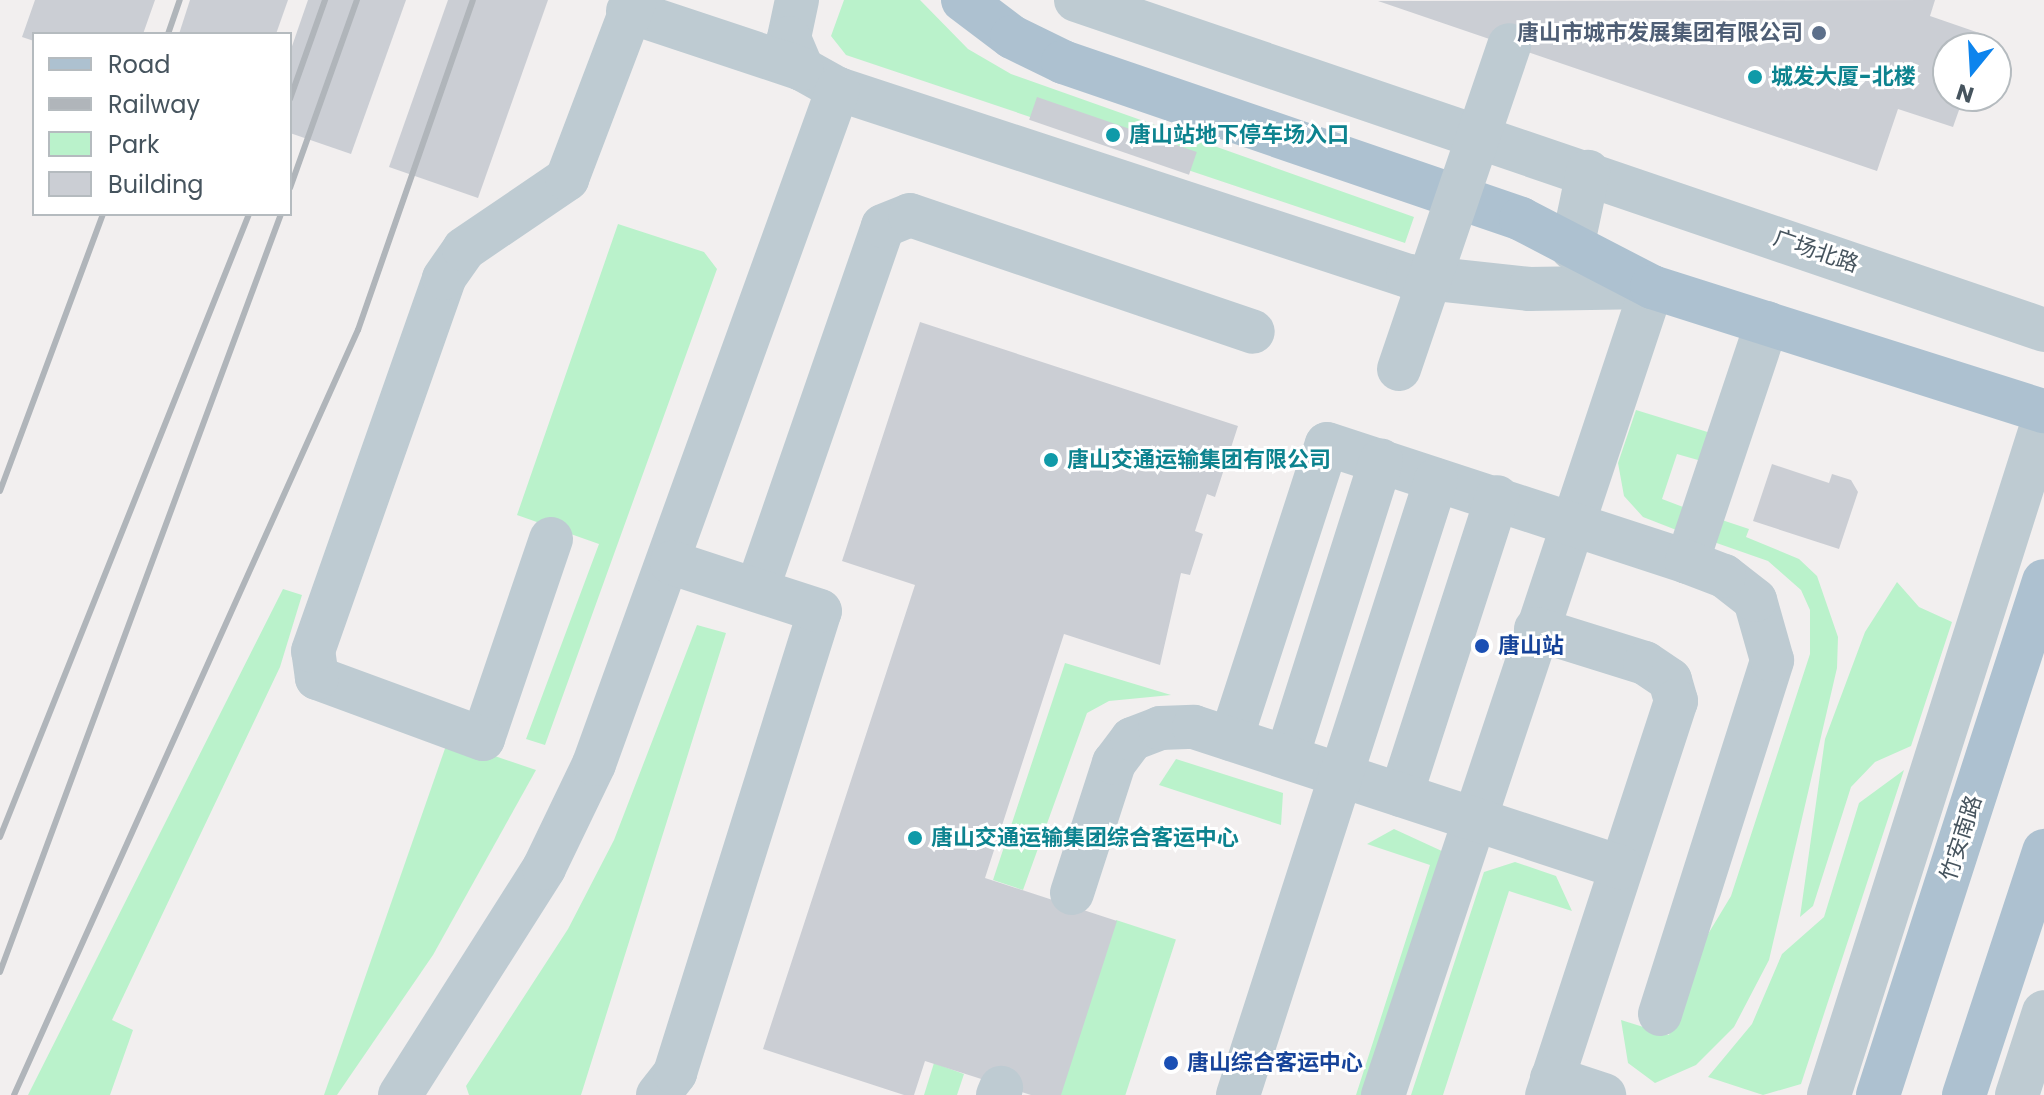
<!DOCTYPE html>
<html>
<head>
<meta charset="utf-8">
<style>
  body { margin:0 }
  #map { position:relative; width:2044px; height:1095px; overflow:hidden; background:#f2efef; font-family:Poppins,"Noto Sans SC",sans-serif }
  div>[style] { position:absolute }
  .green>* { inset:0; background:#baf2cb; transform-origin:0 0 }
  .building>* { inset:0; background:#cbced4; transform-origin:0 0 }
  .minor>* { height:44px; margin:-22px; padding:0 22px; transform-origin:22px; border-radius:22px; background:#becbd2 }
  .major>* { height:44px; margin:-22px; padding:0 22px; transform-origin:22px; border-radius:22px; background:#adc1d0 }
  .rail>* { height:6px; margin:-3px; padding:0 3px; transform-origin:3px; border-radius:3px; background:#b0b5ba }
  .minor-bridge>* { height:44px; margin:-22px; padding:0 22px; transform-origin:22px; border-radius:22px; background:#becbd2 }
  .dots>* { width:22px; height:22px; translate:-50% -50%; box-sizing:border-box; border:4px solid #fff; border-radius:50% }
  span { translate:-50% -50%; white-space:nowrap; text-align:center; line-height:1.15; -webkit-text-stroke:6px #fff; paint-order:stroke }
  .service-label { font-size:22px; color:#4e5e75; font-weight:700 }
  .right { translate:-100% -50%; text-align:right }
  .culture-label { font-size:22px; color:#0d838f; font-weight:700 }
  .left { translate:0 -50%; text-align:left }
  .street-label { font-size:22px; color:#46545e }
  .transit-label { font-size:22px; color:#164399; font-weight:700 }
  .legend { position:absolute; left:32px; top:32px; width:260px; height:184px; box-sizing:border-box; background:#fff; border:2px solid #b5bbbf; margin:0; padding:10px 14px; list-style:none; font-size:24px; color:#46545e }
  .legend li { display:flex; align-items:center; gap:16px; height:40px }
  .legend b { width:40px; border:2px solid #b5bbbf }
  .north { position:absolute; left:1932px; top:32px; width:80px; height:80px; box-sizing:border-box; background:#fff; border:2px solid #b5bbbf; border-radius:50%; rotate:198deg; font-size:22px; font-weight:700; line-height:32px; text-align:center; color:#46545e }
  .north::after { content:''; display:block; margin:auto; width:28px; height:36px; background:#0d84ed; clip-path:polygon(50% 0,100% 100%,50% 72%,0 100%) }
</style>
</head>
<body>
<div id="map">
  <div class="green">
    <i style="clip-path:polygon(844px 0,920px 0,968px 49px,1011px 74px,1414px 217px,1405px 243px,846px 55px,831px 36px)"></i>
    <i style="clip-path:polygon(618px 224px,704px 252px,717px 269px,545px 745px,526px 739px,599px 544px,517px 515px)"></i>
    <i style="clip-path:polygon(1636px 410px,1714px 434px,1705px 462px,1677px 454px,1662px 499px,1691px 510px,1684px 533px,1643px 517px,1624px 496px,1618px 463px)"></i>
    <i style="clip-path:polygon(1716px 518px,1749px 529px,1746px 537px,1799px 559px,1817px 576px,1838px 637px,1837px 668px,1769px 960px,1734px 1027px,1696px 1065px,1655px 1083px,1628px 1063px,1621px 1020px,1669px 1035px,1696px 954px,1731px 896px,1810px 654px,1810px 610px,1801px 590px,1768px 561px,1708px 540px)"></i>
    <i style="clip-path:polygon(1897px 582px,1919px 607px,1952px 622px,1911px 746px,1875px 762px,1851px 787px,1813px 906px,1800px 917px,1825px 739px,1865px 632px)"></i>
    <i style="clip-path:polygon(283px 589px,302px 595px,280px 667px,112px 1020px,133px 1030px,110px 1095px,28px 1095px)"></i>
    <i style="clip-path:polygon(697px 625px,726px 633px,581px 1095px,469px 1095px,466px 1086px,568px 929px,614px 840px)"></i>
    <i style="clip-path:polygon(1065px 663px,1171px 695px,1109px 701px,1087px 713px,1023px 890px,993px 880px)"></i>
    <i style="clip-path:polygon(448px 740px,536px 770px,433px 955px,337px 1095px,324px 1095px)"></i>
    <i style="clip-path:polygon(1176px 759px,1283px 793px,1281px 825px,1159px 785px)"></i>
    <i style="clip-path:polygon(1904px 770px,1801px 1084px,1763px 1095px,1708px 1077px,1752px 1024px,1782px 954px,1824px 917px,1859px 803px)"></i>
    <i style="clip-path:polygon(1394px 829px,1444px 852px,1373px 1095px,1356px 1095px,1430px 865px,1367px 844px)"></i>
    <i style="clip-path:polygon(1515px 862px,1556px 876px,1572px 911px,1509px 891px,1443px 1095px,1411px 1095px,1484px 872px)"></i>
    <i style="left:1116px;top:920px;width:63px;height:184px;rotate:18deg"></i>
    <i style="clip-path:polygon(934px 1063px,964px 1074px,957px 1095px,924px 1095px)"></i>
  </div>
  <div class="building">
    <i style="clip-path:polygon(35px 0,155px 0,143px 34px,34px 34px,34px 41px,22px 37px)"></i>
    <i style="clip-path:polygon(190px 0,288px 0,276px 34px,179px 34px)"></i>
    <i style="clip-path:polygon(308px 0,406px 0,351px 154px,290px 133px,290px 52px)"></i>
    <i style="clip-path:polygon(448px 0,548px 0,478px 198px,389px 167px)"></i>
    <i style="clip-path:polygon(1935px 0,1930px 16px,1985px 35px,1980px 48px,1948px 48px,1948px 96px,1964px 96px,1953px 127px,1898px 109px,1877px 171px,1378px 1px)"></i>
    <i style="left:1037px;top:97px;width:169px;height:24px;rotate:19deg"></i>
    <i style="clip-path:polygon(920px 322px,1238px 426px,1215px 497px,1207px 494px,1195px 531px,1203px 534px,1190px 575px,1181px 573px,1160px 665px,1064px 634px,985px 878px,1117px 921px,1061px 1095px,1031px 1095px,925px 1061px,914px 1095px,904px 1095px,763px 1049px,915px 585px,842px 561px)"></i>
    <i style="clip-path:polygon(1772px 464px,1829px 483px,1832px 474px,1851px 480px,1858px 492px,1839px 549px,1753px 521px)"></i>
  </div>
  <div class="minor">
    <i style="left:797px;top:0;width:39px;rotate:102deg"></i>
    <i style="left:789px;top:38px;width:34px;rotate:67deg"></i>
    <i style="left:802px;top:69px;width:41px;rotate:29.1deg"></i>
    <i style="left:838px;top:89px;width:600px;rotate:18.16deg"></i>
    <i style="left:1408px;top:276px;width:122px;rotate:6.1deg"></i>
    <i style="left:1529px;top:289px;width:123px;rotate:-0.9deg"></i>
    <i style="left:1652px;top:287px;width:852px;rotate:108.41deg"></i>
    <i style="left:1076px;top:0;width:1023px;rotate:18.82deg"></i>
    <i style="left:628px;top:11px;width:183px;rotate:18.4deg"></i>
    <i style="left:1572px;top:248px;width:78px;rotate:-78.1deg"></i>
    <i style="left:551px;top:539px;width:211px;rotate:108.8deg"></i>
    <i style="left:483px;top:739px;width:177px;rotate:-159.8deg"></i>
    <i style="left:317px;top:678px;width:27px;rotate:-98deg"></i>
    <i style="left:313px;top:651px;width:395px;rotate:-70.6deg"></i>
    <i style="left:444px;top:278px;width:35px;rotate:-55deg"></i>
    <i style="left:464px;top:249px;width:125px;rotate:-34.2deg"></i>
    <i style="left:567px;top:179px;width:191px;rotate:-69.2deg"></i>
    <i style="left:757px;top:590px;width:385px;rotate:-70.9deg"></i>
    <i style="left:883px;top:226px;width:29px;rotate:-22deg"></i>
    <i style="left:910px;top:215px;width:362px;rotate:18.8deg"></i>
    <i style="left:1536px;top:629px;width:114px;rotate:17.3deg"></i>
    <i style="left:1645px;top:663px;width:30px;rotate:34deg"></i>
    <i style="left:1670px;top:680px;width:22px;rotate:74deg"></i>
    <i style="left:1676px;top:701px;width:415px;rotate:108.1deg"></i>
    <i style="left:1231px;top:739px;width:310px;rotate:-72deg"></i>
    <i style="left:1327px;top:444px;width:379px;rotate:18.1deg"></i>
    <i style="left:1687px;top:562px;width:252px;rotate:-71.5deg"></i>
    <i style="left:1287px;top:757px;width:311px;rotate:-72.4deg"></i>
    <i style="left:1401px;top:795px;width:313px;rotate:-72.1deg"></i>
    <i style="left:1072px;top:893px;width:137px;rotate:-72.1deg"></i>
    <i style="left:1114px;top:763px;width:30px;rotate:-53deg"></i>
    <i style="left:1132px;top:739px;width:30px;rotate:-21deg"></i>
    <i style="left:1160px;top:728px;width:34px;rotate:-2deg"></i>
    <i style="left:1194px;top:727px;width:449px;rotate:18.2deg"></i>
    <i style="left:1660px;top:1014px;width:371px;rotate:-72.4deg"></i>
    <i style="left:1772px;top:660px;width:62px;rotate:-105.8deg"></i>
    <i style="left:1755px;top:600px;width:39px;rotate:-142deg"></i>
    <i style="left:1724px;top:576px;width:40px;rotate:-159deg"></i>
    <i style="left:1552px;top:1078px;width:55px;rotate:18.1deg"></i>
    <i style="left:400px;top:1095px;width:269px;rotate:-57.6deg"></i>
    <i style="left:544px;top:868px;width:115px;rotate:-64.3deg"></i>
    <i style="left:594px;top:764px;width:718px;rotate:-70.13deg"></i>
    <i style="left:658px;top:1095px;width:28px;rotate:-52deg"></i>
    <i style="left:675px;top:1073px;width:484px;rotate:-72.6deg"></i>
    <i style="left:820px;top:611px;width:156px;rotate:-162deg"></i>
    <i style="left:998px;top:1095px;width:8px;rotate:-67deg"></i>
    <i style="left:1238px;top:1095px;width:646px;rotate:-72.15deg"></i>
    <i style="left:1829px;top:1095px;width:709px;rotate:-72.36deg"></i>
    <i style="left:2017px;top:1095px;width:87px;rotate:-72deg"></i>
  </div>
  <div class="major">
    <i style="left:963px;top:0;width:61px;rotate:37.1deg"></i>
    <i style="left:1012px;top:37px;width:57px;rotate:26.1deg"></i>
    <i style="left:1063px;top:62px;width:484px;rotate:18.9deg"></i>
    <i style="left:1521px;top:219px;width:148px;rotate:27.4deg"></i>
    <i style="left:1652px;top:287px;width:411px;rotate:17.6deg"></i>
    <i style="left:1878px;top:1095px;width:540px;rotate:-72.1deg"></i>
    <i style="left:1964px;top:1095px;width:257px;rotate:-71.8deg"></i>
  </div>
  <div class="rail">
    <i style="left:168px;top:34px;width:36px;rotate:-71deg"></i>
    <i style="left:290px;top:99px;width:105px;rotate:-70.5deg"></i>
    <i style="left:290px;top:188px;width:200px;rotate:-70.4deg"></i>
    <i style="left:0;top:491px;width:296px;rotate:-69.6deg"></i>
    <i style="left:0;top:837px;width:671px;rotate:-68.21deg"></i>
    <i style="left:0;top:972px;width:808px;rotate:-69.66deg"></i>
    <i style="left:14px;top:1095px;width:839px;rotate:-65.79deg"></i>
    <i style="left:358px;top:330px;width:349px;rotate:-70.8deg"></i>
  </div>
  <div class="minor-bridge">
    <i style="left:1399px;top:369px;width:342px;rotate:-71.2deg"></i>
  </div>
  <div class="dots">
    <i style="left:1819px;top:33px;background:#5c6f8a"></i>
    <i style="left:1755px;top:77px;background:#0f9aa8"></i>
    <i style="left:1113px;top:135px;background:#0f9aa8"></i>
    <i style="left:1051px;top:460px;background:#0f9aa8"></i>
    <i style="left:1482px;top:646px;background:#1a4fb4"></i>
    <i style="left:915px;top:838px;background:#0f9aa8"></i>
    <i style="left:1171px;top:1063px;background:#1a4fb4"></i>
  </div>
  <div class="service-label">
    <span class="right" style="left:1803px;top:33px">唐山市城市发展集团有限公司</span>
  </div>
  <div class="culture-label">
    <span class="left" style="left:1771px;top:77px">城发大厦-北楼</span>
    <span class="left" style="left:1129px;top:135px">唐山站地下停车场入口</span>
    <span class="left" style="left:1067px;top:460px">唐山交通运输集团有限公司</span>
    <span class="left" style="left:931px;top:838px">唐山交通运输集团综合客运中心</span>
  </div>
  <div class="street-label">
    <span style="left:1816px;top:251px;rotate:19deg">广场北路</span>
    <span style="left:1961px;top:838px;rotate:-72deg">竹安南路</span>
  </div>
  <div class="transit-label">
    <span class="left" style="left:1498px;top:646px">唐山站</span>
    <span class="left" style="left:1187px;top:1063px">唐山综合客运中心</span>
  </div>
  <ul class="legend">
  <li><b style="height:10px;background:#adc1d0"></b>Road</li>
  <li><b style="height:10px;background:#b0b5ba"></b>Railway</li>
  <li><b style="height:22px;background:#baf2cb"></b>Park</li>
  <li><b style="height:22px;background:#cbced4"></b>Building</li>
  </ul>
  <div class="north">N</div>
</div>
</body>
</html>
